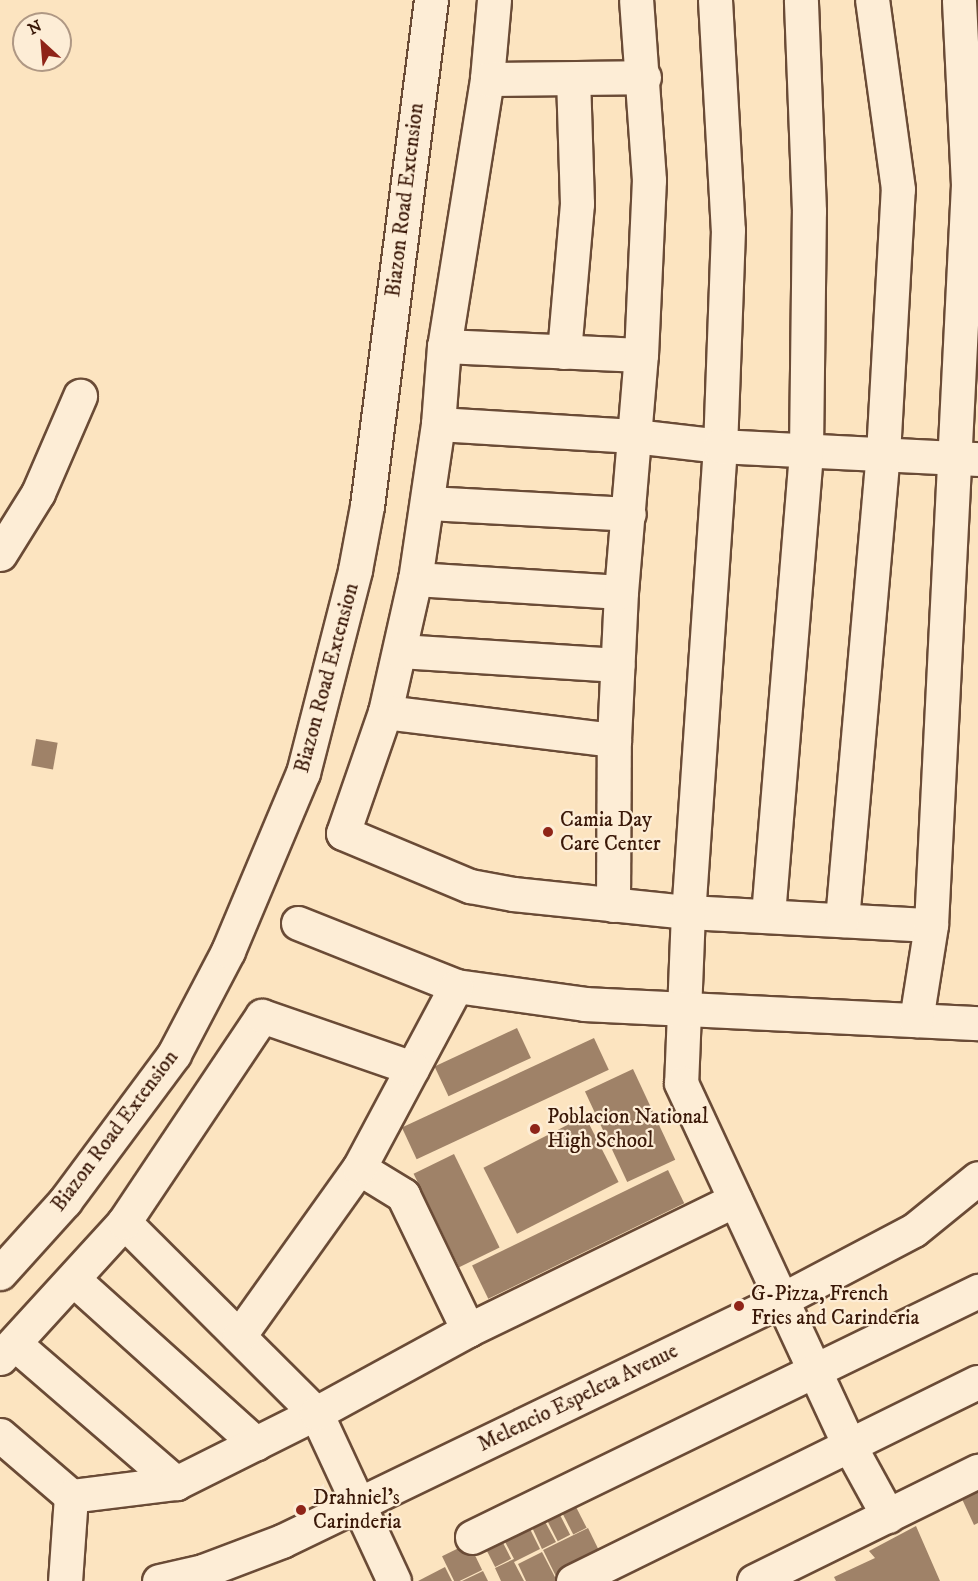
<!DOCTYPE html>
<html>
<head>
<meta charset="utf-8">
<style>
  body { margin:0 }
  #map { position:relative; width:978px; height:1581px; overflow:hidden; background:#fce4c0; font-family:"IM FELL DW Pica",serif }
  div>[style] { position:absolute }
  .building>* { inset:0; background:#9f8268; transform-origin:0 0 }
  .roads { filter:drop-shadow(2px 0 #6a4b36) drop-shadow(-2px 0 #6a4b36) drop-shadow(0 2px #6a4b36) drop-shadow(0 -2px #6a4b36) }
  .minor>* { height:33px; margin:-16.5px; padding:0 16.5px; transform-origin:16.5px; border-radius:16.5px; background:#fdedd6 }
  .dots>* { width:16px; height:16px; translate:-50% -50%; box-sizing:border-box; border:3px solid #fdedd6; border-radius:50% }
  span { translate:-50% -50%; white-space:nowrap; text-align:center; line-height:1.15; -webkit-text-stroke:4.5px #fdedd6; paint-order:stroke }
  .street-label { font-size:21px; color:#3a1808 }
  .poi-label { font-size:21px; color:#3a1808 }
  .left { translate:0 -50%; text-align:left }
  .north { position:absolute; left:12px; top:12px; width:60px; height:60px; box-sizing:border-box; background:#fdedd6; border:2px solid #af9884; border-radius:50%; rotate:334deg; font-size:16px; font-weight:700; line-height:24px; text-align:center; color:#3a1808 }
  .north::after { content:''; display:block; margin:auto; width:21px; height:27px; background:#8f2418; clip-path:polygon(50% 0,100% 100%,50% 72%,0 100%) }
</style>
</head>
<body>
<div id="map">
  <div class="building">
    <i style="left:36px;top:739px;width:22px;height:27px;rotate:10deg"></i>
    <i style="left:517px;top:1028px;width:33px;height:91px;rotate:65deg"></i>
    <i style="left:594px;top:1038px;width:35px;height:212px;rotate:65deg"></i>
    <i style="left:633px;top:1069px;width:100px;height:53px;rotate:65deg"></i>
    <i style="left:585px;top:1116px;width:74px;height:114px;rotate:63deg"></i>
    <i style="left:454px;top:1154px;width:104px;height:45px;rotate:64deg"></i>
    <i style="left:668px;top:1170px;width:37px;height:218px;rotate:64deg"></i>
    <i style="clip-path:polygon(978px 1492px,978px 1523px,974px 1525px,962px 1499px)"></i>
    <i style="left:573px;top:1501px;width:30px;height:15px;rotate:63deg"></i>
    <i style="left:557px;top:1509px;width:29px;height:14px;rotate:63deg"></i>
    <i style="clip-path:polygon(542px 1516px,556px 1542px,542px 1549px,530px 1523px)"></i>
    <i style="clip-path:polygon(527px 1523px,540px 1549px,514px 1562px,524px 1581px,501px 1581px,495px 1568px,514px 1559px,502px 1536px)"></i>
    <i style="clip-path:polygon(916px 1526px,940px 1581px,836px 1581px,834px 1577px,875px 1558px,869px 1551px)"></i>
    <i style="left:588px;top:1528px;width:34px;height:50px;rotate:64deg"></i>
    <i style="left:498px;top:1533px;width:29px;height:18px;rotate:63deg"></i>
    <i style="left:469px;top:1543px;width:30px;height:30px;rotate:64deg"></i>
    <i style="clip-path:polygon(542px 1552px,557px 1581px,526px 1581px,518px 1564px)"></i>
    <i style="clip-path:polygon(445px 1567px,452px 1581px,418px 1581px)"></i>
    <i style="clip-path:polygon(483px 1571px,488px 1581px,462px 1581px)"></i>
  </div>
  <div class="roads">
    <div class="minor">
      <i style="left:494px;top:0;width:79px;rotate:95.1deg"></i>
      <i style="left:487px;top:79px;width:270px;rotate:99.1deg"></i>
      <i style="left:444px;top:346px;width:78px;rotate:94.4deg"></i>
      <i style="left:438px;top:424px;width:157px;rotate:98.4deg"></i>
      <i style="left:415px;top:579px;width:136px;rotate:102.7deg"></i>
      <i style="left:385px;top:712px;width:128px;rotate:109.1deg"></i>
      <i style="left:343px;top:833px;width:138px;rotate:22.7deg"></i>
      <i style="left:470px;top:886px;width:44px;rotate:10.5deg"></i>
      <i style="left:513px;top:894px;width:176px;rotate:5.9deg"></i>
      <i style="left:688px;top:912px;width:243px;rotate:3.1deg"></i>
      <i style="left:715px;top:0;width:230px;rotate:86.8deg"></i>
      <i style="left:728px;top:230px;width:216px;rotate:92.1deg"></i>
      <i style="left:720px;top:446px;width:467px;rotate:93.9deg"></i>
      <i style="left:688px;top:912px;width:171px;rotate:92.3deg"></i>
      <i style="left:681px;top:1083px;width:399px;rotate:65.1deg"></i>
      <i style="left:849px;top:1445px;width:81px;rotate:61.2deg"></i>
      <i style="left:487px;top:79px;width:157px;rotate:-0.7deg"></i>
      <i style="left:444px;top:346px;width:197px;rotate:2.6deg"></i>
      <i style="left:564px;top:352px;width:149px;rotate:-85deg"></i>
      <i style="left:577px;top:204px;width:125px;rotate:-91.8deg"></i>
      <i style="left:438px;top:424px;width:196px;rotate:3.5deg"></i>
      <i style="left:634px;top:436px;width:87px;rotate:6.6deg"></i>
      <i style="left:720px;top:446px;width:258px;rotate:2.9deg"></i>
      <i style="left:428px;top:503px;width:201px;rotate:3.1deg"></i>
      <i style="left:0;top:554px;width:72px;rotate:-58.1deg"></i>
      <i style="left:38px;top:493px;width:106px;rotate:-66.6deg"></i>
      <i style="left:415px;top:579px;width:206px;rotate:3.6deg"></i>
      <i style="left:400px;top:651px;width:218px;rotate:3.7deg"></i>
      <i style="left:385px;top:712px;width:231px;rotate:7deg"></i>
      <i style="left:613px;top:905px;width:165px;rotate:-89.7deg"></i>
      <i style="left:614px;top:740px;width:148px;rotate:-87.3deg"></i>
      <i style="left:621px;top:592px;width:238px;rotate:-85.2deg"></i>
      <i style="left:641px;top:355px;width:175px;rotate:-87.4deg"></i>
      <i style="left:649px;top:180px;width:180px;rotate:-94.1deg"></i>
      <i style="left:768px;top:915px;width:466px;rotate:-85.3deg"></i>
      <i style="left:806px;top:451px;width:240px;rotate:-89.3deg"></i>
      <i style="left:809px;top:211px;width:211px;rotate:-92.2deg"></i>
      <i style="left:842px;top:920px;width:468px;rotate:-85deg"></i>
      <i style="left:883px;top:454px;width:265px;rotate:-86.8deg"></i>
      <i style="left:898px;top:189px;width:191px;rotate:-97.8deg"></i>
      <i style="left:298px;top:923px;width:170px;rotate:21.7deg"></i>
      <i style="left:456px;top:986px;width:130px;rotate:7.9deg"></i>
      <i style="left:585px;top:1004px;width:393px;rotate:2.8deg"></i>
      <i style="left:916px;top:1020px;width:96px;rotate:-81deg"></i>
      <i style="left:931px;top:925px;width:741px;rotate:-87.14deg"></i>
      <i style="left:968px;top:185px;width:185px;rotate:-92.8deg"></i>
      <i style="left:359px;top:1168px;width:52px;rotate:31.5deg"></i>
      <i style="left:403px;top:1195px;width:150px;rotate:64.3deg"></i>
      <i style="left:124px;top:1222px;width:271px;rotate:44.9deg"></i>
      <i style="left:316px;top:1413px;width:185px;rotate:65.1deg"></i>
      <i style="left:0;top:1273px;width:97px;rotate:-47.9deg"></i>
      <i style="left:65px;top:1201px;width:183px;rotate:-53.4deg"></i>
      <i style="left:174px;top:1054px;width:116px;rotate:-62.3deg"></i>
      <i style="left:228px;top:951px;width:193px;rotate:-67.2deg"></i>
      <i style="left:303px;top:773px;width:210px;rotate:-75.6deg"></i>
      <i style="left:355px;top:570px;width:65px;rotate:-79.4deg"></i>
      <i style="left:367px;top:506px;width:510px;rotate:-82.79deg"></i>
      <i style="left:73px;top:1279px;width:246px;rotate:42deg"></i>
      <i style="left:239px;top:1336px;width:206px;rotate:-54.5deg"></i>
      <i style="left:359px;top:1168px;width:206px;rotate:-61.9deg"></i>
      <i style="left:15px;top:1344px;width:213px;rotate:40.8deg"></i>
      <i style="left:0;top:1358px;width:184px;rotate:-47.6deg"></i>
      <i style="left:124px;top:1222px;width:248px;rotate:-56.2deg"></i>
      <i style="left:262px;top:1016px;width:159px;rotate:19.1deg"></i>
      <i style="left:0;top:1435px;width:94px;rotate:40.7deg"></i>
      <i style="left:71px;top:1496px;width:85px;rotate:94deg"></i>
      <i style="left:71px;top:1496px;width:106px;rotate:-7.1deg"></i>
      <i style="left:176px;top:1483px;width:157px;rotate:-26.6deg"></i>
      <i style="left:316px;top:1413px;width:173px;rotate:-28.6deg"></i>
      <i style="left:468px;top:1330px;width:297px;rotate:-26deg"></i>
      <i style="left:472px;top:1537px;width:563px;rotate:-25.93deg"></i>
      <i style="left:159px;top:1581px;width:45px;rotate:-12.8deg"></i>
      <i style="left:203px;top:1571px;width:85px;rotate:-20.8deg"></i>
      <i style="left:282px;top:1541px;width:554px;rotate:-25.78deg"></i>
      <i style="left:781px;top:1300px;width:150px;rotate:-27.8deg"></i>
      <i style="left:914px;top:1230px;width:82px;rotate:-39.1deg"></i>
      <i style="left:573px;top:1581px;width:451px;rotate:-26.2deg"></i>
      <i style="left:754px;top:1581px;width:250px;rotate:-26.2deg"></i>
    </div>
  </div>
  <div class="dots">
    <i style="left:548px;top:832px;background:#8f2418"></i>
    <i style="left:535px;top:1129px;background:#8f2418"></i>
    <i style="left:739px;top:1306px;background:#8f2418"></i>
    <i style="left:301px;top:1510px;background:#8f2418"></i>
  </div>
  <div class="street-label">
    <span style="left:405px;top:200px;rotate:-83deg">Biazon Road Extension</span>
    <span style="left:327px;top:678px;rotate:-75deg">Biazon Road Extension</span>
    <span style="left:115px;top:1131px;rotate:-53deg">Biazon Road Extension</span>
    <span style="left:578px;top:1398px;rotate:-26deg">Melencio Espeleta Avenue</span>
  </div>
  <div class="poi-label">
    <span class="left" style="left:560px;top:832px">Camia Day<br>Care Center</span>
    <span class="left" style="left:547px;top:1129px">Poblacion National<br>High School</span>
    <span class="left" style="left:751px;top:1306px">G-Pizza, French<br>Fries and Carinderia</span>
    <span class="left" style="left:313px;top:1510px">Drahniel's<br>Carinderia</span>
  </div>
  <div class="north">N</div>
</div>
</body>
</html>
